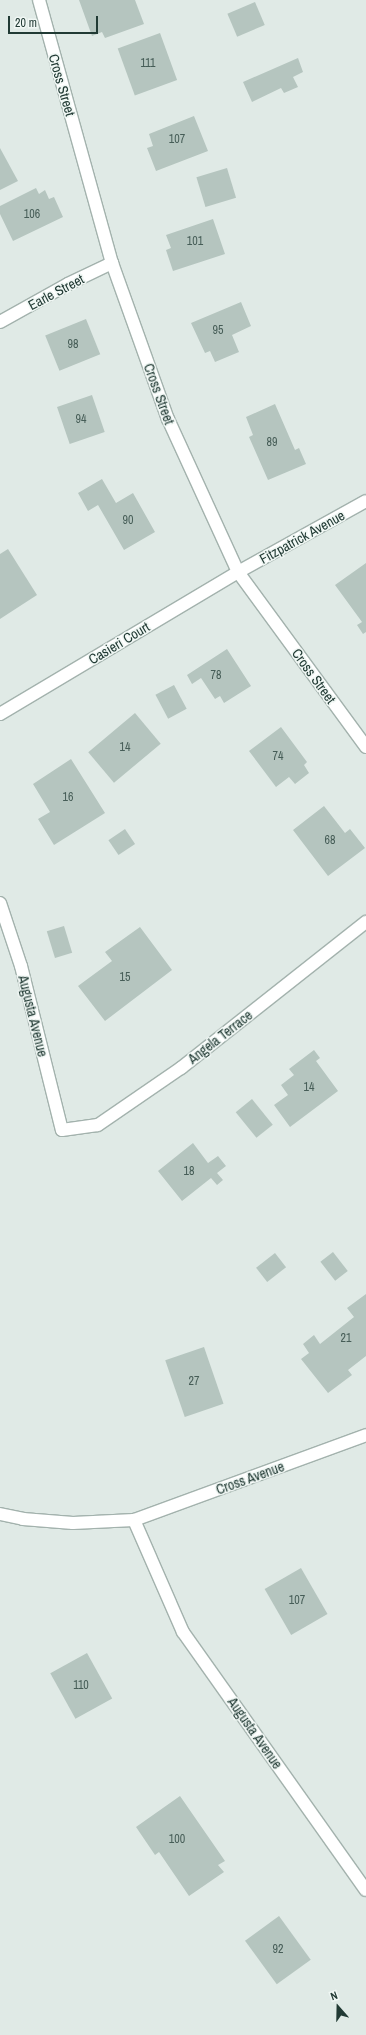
<!DOCTYPE html>
<html>
<head>
<meta charset="utf-8">
<style>
  body { margin:0 }
  #map { position:relative; width:366px; height:2035px; overflow:hidden; background:#e0eae6; font-family:"Archivo Narrow",sans-serif }
  div>[style] { position:absolute }
  .building>* { inset:0; background:#b5c5bf; transform-origin:0 0 }
  .roads { filter:drop-shadow(1px 0 #a3b2ad) drop-shadow(-1px 0 #a3b2ad) drop-shadow(0 1px #a3b2ad) drop-shadow(0 -1px #a3b2ad) }
  .street>* { height:12px; margin:-6px; padding:0 6px; transform-origin:6px; border-radius:6px; background:#fff }
  span { translate:-50% -50%; white-space:nowrap; text-align:center; line-height:1.15; -webkit-text-stroke:3px #f0f7f4; paint-order:stroke }
  .number-label { font-size:12px; color:#465d57 }
  .number-label span { -webkit-text-stroke-width:0 }
  .street-label { font-size:14px; color:#213a34 }
  .north { position:absolute; left:318px; top:1987px; width:40px; height:40px; -webkit-text-stroke:3px #f0f7f4; paint-order:stroke; rotate:340deg; font-size:11px; font-weight:700; line-height:16px; text-align:center; color:#213a34 }
  .north::after { content:''; display:block; margin:auto; width:14px; height:18px; background:#213a34; clip-path:polygon(50% 0,100% 100%,50% 72%,0 100%) }
  .scale { position:absolute; left:8px; top:16px; width:90px; height:18px; box-sizing:border-box; border:2px solid #213a34; border-top:0; padding-left:5px; font-size:12px; line-height:14px; white-space:nowrap; color:#213a34; -webkit-text-stroke:3px #f0f7f4; paint-order:stroke }
</style>
</head>
<body>
<div id="map">
  <div class="building">
    <i style="clip-path:polygon(79px 0,135px 0,144px 24px,105px 38px,102px 32px,92px 36px)"></i>
    <i style="left:255px;top:2px;width:25px;height:30px;rotate:67deg"></i>
    <i style="left:160px;top:33px;width:50px;height:45px;rotate:70deg"></i>
    <i style="clip-path:polygon(298px 58px,303px 72px,293px 77px,298px 87px,284px 93px,281px 88px,252px 102px,243px 82px)"></i>
    <i style="clip-path:polygon(194px 116px,208px 151px,156px 171px,147px 148px,153px 146px,149px 134px)"></i>
    <i style="clip-path:polygon(0 148px,18px 181px,0 190px)"></i>
    <i style="left:227px;top:168px;width:31px;height:32px;rotate:73deg"></i>
    <i style="clip-path:polygon(36px 188px,39px 194px,45px 190px,49px 199px,54px 197px,63px 217px,13px 241px,0 214px,0 206px)"></i>
    <i style="clip-path:polygon(213px 219px,225px 254px,173px 271px,166px 250px,171px 248px,166px 235px)"></i>
    <i style="clip-path:polygon(241px 302px,251px 326px,232px 335px,239px 352px,215px 362px,210px 351px,205px 353px,191px 323px)"></i>
    <i style="left:86px;top:319px;width:38px;height:44px;rotate:68deg"></i>
    <i style="left:92px;top:395px;width:39px;height:37px;rotate:71deg"></i>
    <i style="clip-path:polygon(275px 404px,295px 450px,299px 448px,306px 464px,268px 480px,249px 437px,253px 435px,246px 417px)"></i>
    <i style="clip-path:polygon(102px 479px,116px 503px,133px 493px,155px 532px,124px 550px,98px 505px,88px 511px,78px 493px)"></i>
    <i style="clip-path:polygon(8px 549px,37px 595px,0 619px,0 554px)"></i>
    <i style="clip-path:polygon(366px 563px,366px 632px,363px 634px,357px 625px,362px 622px,335px 585px)"></i>
    <i style="clip-path:polygon(227px 649px,251px 686px,224px 703px,220px 696px,215px 699px,201px 678px,192px 684px,187px 675px)"></i>
    <i style="left:174px;top:685px;width:27px;height:21px;rotate:62deg"></i>
    <i style="left:135px;top:713px;width:40px;height:61px;rotate:50deg"></i>
    <i style="clip-path:polygon(281px 727px,307px 762px,304px 765px,309px 773px,295px 784px,289px 777px,276px 787px,249px 751px)"></i>
    <i style="clip-path:polygon(71px 759px,105px 813px,54px 845px,38px 819px,50px 812px,33px 784px)"></i>
    <i style="clip-path:polygon(324px 806px,345px 833px,350px 829px,365px 848px,328px 876px,293px 830px)"></i>
    <i style="left:125px;top:829px;width:18px;height:20px;rotate:56deg"></i>
    <i style="left:64px;top:926px;width:28px;height:18px;rotate:73deg"></i>
    <i style="clip-path:polygon(140px 927px,172px 970px,105px 1021px,78px 986px,112px 961px,105px 952px)"></i>
    <i style="clip-path:polygon(314px 1050px,320px 1058px,316px 1061px,338px 1091px,290px 1127px,274px 1105px,288px 1095px,281px 1085px,294px 1075px,289px 1069px)"></i>
    <i style="left:252px;top:1099px;width:33px;height:21px;rotate:51deg"></i>
    <i style="clip-path:polygon(193px 1143px,208px 1163px,218px 1156px,226px 1166px,217px 1173px,223px 1180px,217px 1185px,211px 1178px,182px 1201px,158px 1171px)"></i>
    <i style="left:333px;top:1252px;width:24px;height:16px;rotate:52deg"></i>
    <i style="left:275px;top:1253px;width:18px;height:24px;rotate:52deg"></i>
    <i style="clip-path:polygon(366px 1294px,366px 1356px,348px 1370px,352px 1375px,328px 1393px,301px 1359px,309px 1353px,303px 1344px,314px 1335px,320px 1344px,354px 1317px,347px 1308px)"></i>
    <i style="left:204px;top:1347px;width:60px;height:41px;rotate:71deg"></i>
    <i style="left:301px;top:1568px;width:53px;height:42px;rotate:60deg"></i>
    <i style="left:87px;top:1653px;width:52px;height:42px;rotate:61deg"></i>
    <i style="clip-path:polygon(180px 1796px,225px 1861px,218px 1865px,224px 1872px,189px 1896px,159px 1852px,155px 1855px,136px 1827px)"></i>
    <i style="left:279px;top:1916px;width:54px;height:42px;rotate:54deg"></i>
  </div>
  <div class="roads">
    <div class="street">
      <i style="left:39px;top:0;width:273px;rotate:74.5deg"></i>
      <i style="left:112px;top:263px;width:166px;rotate:70.3deg"></i>
      <i style="left:168px;top:419px;width:168px;rotate:65.4deg"></i>
      <i style="left:238px;top:572px;width:217px;rotate:53.8deg"></i>
      <i style="left:0;top:322px;width:78px;rotate:-29.2deg"></i>
      <i style="left:68px;top:284px;width:49px;rotate:-25.5deg"></i>
      <i style="left:0;top:714px;width:277px;rotate:-30.8deg"></i>
      <i style="left:238px;top:572px;width:146px;rotate:-29deg"></i>
      <i style="left:0;top:903px;width:66px;rotate:71.6deg"></i>
      <i style="left:21px;top:966px;width:169px;rotate:76deg"></i>
      <i style="left:62px;top:1130px;width:36px;rotate:-8deg"></i>
      <i style="left:98px;top:1125px;width:101px;rotate:-34.5deg"></i>
      <i style="left:181px;top:1068px;width:236px;rotate:-38.3deg"></i>
      <i style="left:0;top:1514px;width:24px;rotate:12deg"></i>
      <i style="left:23px;top:1519px;width:50px;rotate:4.6deg"></i>
      <i style="left:73px;top:1523px;width:61px;rotate:-2.8deg"></i>
      <i style="left:134px;top:1520px;width:247px;rotate:-20.1deg"></i>
      <i style="left:134px;top:1520px;width:122px;rotate:66.4deg"></i>
      <i style="left:183px;top:1632px;width:316px;rotate:54.7deg"></i>
    </div>
  </div>
  <div class="number-label">
    <span style="left:148px;top:64px">111</span>
    <span style="left:177px;top:140px">107</span>
    <span style="left:32px;top:215px">106</span>
    <span style="left:195px;top:242px">101</span>
    <span style="left:218px;top:331px">95</span>
    <span style="left:73px;top:345px">98</span>
    <span style="left:81px;top:420px">94</span>
    <span style="left:272px;top:443px">89</span>
    <span style="left:128px;top:521px">90</span>
    <span style="left:216px;top:676px">78</span>
    <span style="left:125px;top:748px">14</span>
    <span style="left:278px;top:757px">74</span>
    <span style="left:68px;top:798px">16</span>
    <span style="left:330px;top:841px">68</span>
    <span style="left:125px;top:978px">15</span>
    <span style="left:309px;top:1088px">14</span>
    <span style="left:189px;top:1172px">18</span>
    <span style="left:346px;top:1339px">21</span>
    <span style="left:194px;top:1382px">27</span>
    <span style="left:297px;top:1601px">107</span>
    <span style="left:81px;top:1686px">110</span>
    <span style="left:177px;top:1840px">100</span>
    <span style="left:278px;top:1950px">92</span>
  </div>
  <div class="street-label">
    <span style="left:62px;top:85px;rotate:74deg">Cross Street</span>
    <span style="left:56px;top:292px;rotate:-28deg">Earle Street</span>
    <span style="left:159px;top:394px;rotate:70deg">Cross Street</span>
    <span style="left:302px;top:537px;rotate:-29deg">Fitzpatrick Avenue</span>
    <span style="left:119px;top:643px;rotate:-31deg">Casieri Court</span>
    <span style="left:314px;top:676px;rotate:54deg">Cross Street</span>
    <span style="left:33px;top:1016px;rotate:76deg">Augusta Avenue</span>
    <span style="left:220px;top:1037px;rotate:-38deg">Angela Terrace</span>
    <span style="left:250px;top:1478px;rotate:-20deg">Cross Avenue</span>
    <span style="left:255px;top:1733px;rotate:55deg">Augusta Avenue</span>
  </div>
  <div class="north">N</div>
  <div class="scale">20 m</div>
</div>
</body>
</html>
